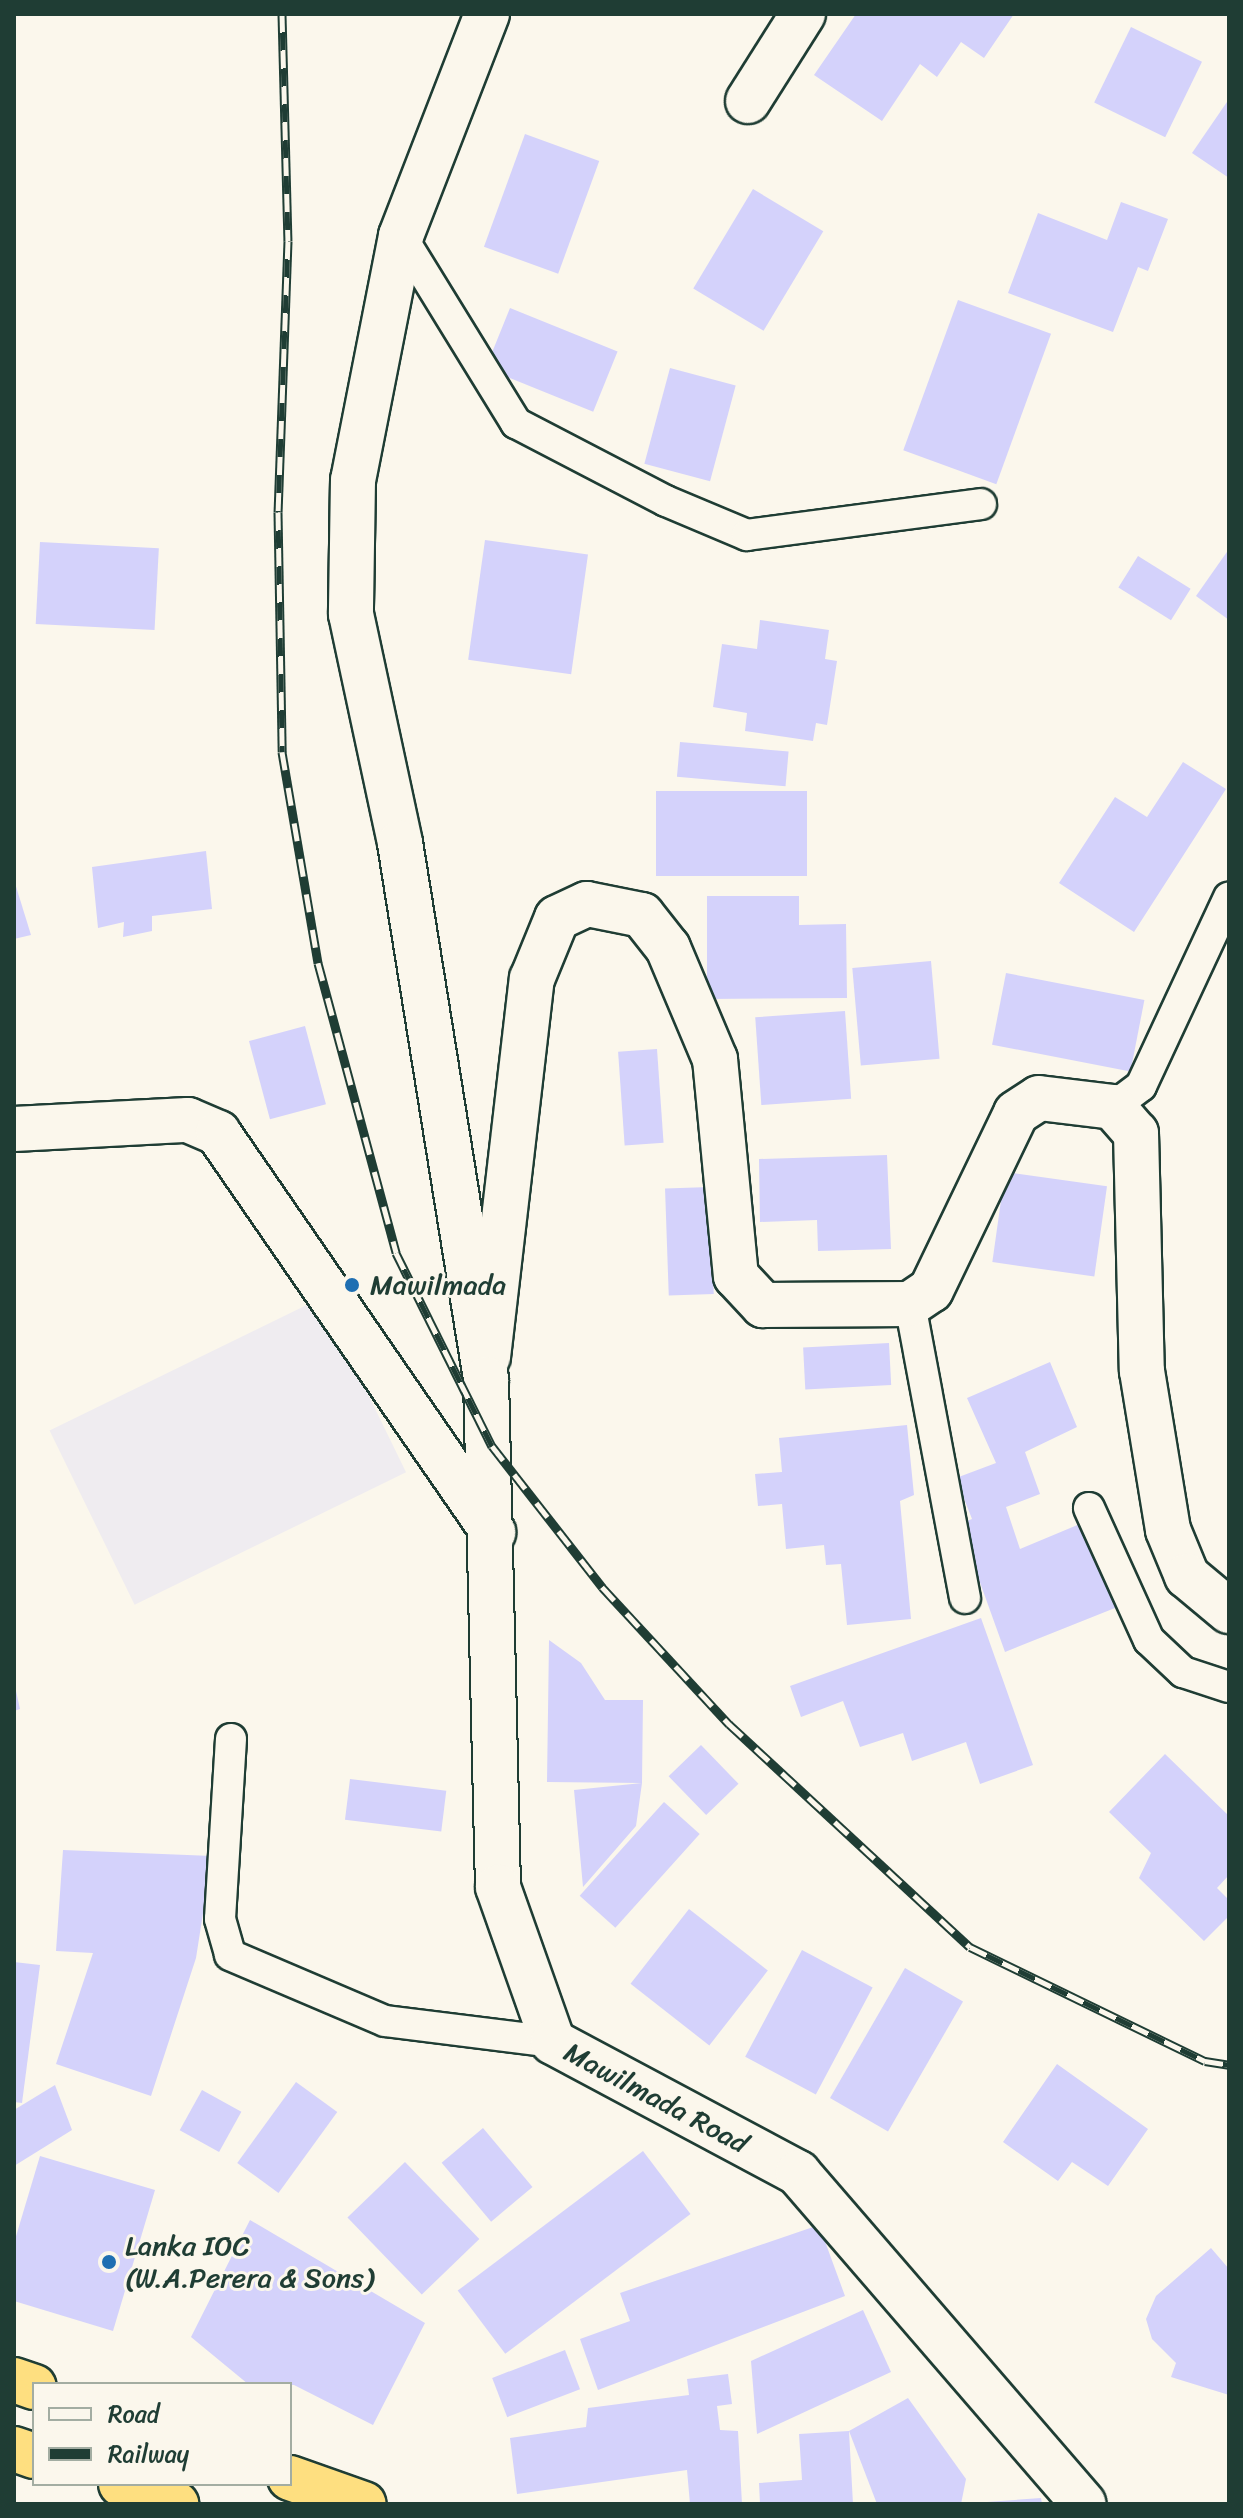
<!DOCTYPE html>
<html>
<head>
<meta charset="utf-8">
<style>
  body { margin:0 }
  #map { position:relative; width:1243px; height:2518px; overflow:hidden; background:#fbf7ec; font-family:Sriracha,sans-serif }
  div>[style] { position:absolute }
  .built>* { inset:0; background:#efecf0; transform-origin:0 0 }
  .building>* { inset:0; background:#d4d2fb; transform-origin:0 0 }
  .roads { filter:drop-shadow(2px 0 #1f3d34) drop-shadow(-2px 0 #1f3d34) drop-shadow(0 2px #1f3d34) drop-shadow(0 -2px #1f3d34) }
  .service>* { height:30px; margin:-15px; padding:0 15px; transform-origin:15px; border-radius:15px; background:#fbf7ec }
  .minor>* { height:44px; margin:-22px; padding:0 22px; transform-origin:22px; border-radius:22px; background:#fbf7ec }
  .tertiary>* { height:44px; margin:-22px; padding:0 22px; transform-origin:22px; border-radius:22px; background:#fbf7ec }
  .trunk>* { height:44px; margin:-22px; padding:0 22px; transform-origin:22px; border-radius:22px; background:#fedf80 }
  .rail>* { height:9px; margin-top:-4.5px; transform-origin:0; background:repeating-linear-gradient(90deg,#fbf7ec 0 18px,#1f3d34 0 36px); box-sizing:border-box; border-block:2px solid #1f3d34 }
  .dots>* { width:22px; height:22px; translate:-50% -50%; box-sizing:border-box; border:4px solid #fbf7ec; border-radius:50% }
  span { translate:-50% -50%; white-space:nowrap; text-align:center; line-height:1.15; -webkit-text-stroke:6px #fbf7ec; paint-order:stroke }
  .poi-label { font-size:28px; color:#1f3d34 }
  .left { translate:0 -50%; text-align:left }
  .street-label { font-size:28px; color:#1f3d34 }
  .frame { position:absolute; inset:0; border:16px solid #1f3d34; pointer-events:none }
  .legend { position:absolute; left:32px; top:2382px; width:260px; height:104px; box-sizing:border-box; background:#fbf7ec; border:2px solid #a3ada2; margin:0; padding:10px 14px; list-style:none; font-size:24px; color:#1f3d34 }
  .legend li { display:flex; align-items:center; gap:16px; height:40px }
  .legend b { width:40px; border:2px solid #a3ada2 }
</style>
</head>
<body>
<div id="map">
  <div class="built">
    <i style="left:321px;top:1298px;width:194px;height:302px;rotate:64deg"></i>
  </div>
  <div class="building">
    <i style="clip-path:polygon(856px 14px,1014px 14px,984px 58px,961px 42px,937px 77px,920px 64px,882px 121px,814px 75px)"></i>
    <i style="left:1131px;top:27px;width:79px;height:84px;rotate:26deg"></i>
    <i style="clip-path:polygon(1229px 99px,1229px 178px,1192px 153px)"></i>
    <i style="left:525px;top:134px;width:79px;height:120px;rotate:20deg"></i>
    <i style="left:753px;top:189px;width:82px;height:116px;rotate:31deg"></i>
    <i style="clip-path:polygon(1121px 202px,1168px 219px,1148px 271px,1138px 267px,1113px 332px,1008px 293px,1038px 213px,1107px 240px)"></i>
    <i style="left:958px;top:300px;width:99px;height:160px;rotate:20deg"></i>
    <i style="left:510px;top:308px;width:116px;height:65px;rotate:22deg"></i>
    <i style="left:670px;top:368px;width:68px;height:99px;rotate:15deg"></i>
    <i style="left:485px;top:540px;width:104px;height:121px;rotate:8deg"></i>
    <i style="left:40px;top:542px;width:119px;height:82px;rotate:3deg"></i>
    <i style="clip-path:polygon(1229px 549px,1229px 620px,1196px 596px)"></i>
    <i style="left:1138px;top:556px;width:62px;height:37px;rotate:32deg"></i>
    <i style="clip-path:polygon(760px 620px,829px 630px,825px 659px,837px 661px,827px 725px,816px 723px,813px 741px,745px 731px,747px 713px,713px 707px,722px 644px,757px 649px)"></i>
    <i style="left:680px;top:742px;width:109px;height:35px;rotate:5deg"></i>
    <i style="clip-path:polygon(1183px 762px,1226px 789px,1134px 932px,1059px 883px,1115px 797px,1147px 817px)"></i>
    <i style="left:656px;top:791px;width:151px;height:85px"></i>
    <i style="clip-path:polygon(206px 851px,212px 909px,152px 916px,152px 931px,123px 937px,124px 922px,98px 928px,92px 867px)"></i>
    <i style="clip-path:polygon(14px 880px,31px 935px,14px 939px)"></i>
    <i style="clip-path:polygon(707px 896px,799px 896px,799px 925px,846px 924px,847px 998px,707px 999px)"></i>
    <i style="left:931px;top:961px;width:98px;height:79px;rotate:85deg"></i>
    <i style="left:1006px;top:973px;width:141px;height:73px;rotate:11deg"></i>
    <i style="left:845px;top:1011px;width:88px;height:90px;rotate:86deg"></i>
    <i style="left:305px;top:1026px;width:81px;height:58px;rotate:75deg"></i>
    <i style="left:657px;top:1049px;width:94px;height:39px;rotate:86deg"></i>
    <i style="clip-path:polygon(887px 1155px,891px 1249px,818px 1251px,817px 1220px,760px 1222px,759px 1159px)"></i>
    <i style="left:1005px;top:1172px;width:103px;height:91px;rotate:8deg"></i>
    <i style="left:710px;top:1187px;width:107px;height:45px;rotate:88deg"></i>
    <i style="left:889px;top:1343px;width:42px;height:86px;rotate:87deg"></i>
    <i style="clip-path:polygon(1050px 1362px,1077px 1427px,1025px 1452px,1040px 1494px,1006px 1507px,1020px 1549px,1087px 1521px,1120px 1606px,1005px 1652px,959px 1524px,972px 1519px,956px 1478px,996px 1463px,967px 1398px)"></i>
    <i style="clip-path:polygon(907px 1425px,914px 1495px,900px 1501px,911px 1619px,847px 1625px,841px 1564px,826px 1565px,824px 1545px,786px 1549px,782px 1504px,758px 1506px,755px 1474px,782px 1472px,779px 1438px)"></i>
    <i style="clip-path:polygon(981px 1618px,1033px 1765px,980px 1784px,966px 1742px,912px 1761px,903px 1733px,860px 1747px,843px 1701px,801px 1717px,790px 1686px)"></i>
    <i style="clip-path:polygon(549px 1640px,581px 1663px,605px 1700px,643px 1700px,642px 1783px,636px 1826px,583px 1887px,574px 1790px,642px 1783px,547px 1782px)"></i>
    <i style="clip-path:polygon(14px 1682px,20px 1709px,14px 1711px)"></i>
    <i style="left:701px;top:1745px;width:54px;height:45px;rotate:46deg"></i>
    <i style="clip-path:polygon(1165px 1754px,1229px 1816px,1229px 1875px,1217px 1888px,1229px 1900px,1229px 1916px,1204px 1941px,1139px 1878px,1151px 1853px,1109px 1812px)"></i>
    <i style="left:350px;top:1779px;width:97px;height:41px;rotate:7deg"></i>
    <i style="left:664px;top:1802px;width:48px;height:126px;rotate:42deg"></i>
    <i style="clip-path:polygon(63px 1850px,212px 1856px,196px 1958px,151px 2096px,56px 2064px,93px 1953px,56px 1951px)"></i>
    <i style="left:689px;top:1909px;width:100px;height:95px;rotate:38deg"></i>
    <i style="left:802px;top:1950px;width:80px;height:121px;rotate:28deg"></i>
    <i style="clip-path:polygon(14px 1962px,40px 1965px,22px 2103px,14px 2102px)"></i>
    <i style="left:905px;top:1968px;width:67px;height:150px;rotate:30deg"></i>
    <i style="clip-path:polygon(1057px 2064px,1148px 2129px,1108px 2186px,1072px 2162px,1058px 2181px,1003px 2142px)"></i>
    <i style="left:296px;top:2082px;width:51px;height:100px;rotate:36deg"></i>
    <i style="clip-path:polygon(55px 2085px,72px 2130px,14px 2166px,14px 2110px)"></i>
    <i style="left:202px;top:2090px;width:45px;height:46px;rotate:29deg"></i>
    <i style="left:483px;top:2128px;width:77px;height:54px;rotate:50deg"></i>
    <i style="left:643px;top:2151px;width:79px;height:232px;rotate:53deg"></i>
    <i style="clip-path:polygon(40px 2156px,155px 2190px,113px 2331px,14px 2301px,14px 2243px)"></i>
    <i style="left:405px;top:2162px;width:107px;height:80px;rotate:46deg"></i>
    <i style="clip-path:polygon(250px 2220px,425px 2323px,373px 2425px,294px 2385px,248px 2384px,191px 2337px)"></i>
    <i style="clip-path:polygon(819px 2225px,845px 2296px,598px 2390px,580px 2339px,630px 2321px,620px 2293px)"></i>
    <i style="clip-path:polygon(1211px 2248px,1229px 2269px,1229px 2395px,1171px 2377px,1176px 2363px,1152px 2339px,1146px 2319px,1156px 2296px)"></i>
    <i style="clip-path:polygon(863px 2310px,891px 2372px,757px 2434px,751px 2361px)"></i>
    <i style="left:565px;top:2350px;width:42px;height:78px;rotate:69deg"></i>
    <i style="clip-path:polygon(728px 2374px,732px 2404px,717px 2406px,720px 2430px,738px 2431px,742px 2504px,690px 2504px,687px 2470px,517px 2494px,510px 2438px,586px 2427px,588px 2408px,689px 2395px,687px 2379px)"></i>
    <i style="clip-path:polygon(908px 2398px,966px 2479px,961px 2504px,877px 2504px,849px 2431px)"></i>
    <i style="clip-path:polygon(849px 2431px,853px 2504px,760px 2504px,759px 2483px,802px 2480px,799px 2434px)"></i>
    <i style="clip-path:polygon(1041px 2498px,1042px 2504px,987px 2504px,987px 2502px)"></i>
  </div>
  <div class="roads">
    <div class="service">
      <i style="left:401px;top:236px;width:220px;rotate:58.4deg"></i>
      <i style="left:516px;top:423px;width:169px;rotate:27.5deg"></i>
      <i style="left:666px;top:501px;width:88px;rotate:22.8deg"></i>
      <i style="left:747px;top:535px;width:236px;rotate:-7.5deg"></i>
      <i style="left:1113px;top:1107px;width:35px;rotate:-37deg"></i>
      <i style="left:1141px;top:1086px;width:208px;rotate:-65deg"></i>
      <i style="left:910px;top:1304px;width:299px;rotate:79.4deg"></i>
      <i style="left:1089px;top:1508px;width:145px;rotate:65.6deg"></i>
      <i style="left:1149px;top:1640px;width:47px;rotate:43.3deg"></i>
      <i style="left:1183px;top:1672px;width:48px;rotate:18.1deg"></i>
      <i style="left:231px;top:1739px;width:180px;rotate:93.5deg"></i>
      <i style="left:220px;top:1919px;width:37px;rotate:74deg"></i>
      <i style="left:230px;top:1955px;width:168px;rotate:23.1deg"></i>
      <i style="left:385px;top:2021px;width:169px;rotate:7.1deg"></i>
    </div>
    <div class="minor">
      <i style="left:748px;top:101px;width:103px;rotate:-57.7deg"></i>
      <i style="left:14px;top:1129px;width:174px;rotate:-3deg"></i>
      <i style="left:188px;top:1120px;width:33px;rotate:23deg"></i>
      <i style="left:218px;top:1133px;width:485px;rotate:55.4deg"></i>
      <i style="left:488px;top:1357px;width:381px;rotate:-83.4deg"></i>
      <i style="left:532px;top:979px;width:66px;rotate:-67.7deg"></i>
      <i style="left:557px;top:918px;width:33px;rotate:-25deg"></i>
      <i style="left:587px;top:904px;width:56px;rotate:11.3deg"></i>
      <i style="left:642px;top:915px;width:42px;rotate:51.8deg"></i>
      <i style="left:668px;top:948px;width:121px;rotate:67.1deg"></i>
      <i style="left:715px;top:1059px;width:218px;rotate:84.5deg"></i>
      <i style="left:736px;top:1276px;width:40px;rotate:47deg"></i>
      <i style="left:763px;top:1305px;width:147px;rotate:-0.4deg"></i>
      <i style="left:910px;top:1304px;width:25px;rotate:-34deg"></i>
      <i style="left:931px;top:1290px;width:196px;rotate:-64.3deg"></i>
      <i style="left:1016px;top:1113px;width:27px;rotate:-33deg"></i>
      <i style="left:1039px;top:1098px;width:75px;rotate:6.9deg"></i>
      <i style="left:1113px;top:1107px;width:35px;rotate:49deg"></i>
      <i style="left:1136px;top:1133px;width:238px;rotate:88.6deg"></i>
      <i style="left:1142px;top:1371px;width:161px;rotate:80.7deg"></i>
      <i style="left:1168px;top:1530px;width:50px;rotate:67.6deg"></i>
      <i style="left:1187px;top:1576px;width:55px;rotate:39.8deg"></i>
    </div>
    <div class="tertiary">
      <i style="left:487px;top:14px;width:238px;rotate:111.2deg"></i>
      <i style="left:401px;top:236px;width:249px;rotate:101.1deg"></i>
      <i style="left:353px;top:480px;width:134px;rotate:90.9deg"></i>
      <i style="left:351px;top:614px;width:234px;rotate:77.9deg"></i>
      <i style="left:400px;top:843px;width:543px;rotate:80.88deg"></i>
      <i style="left:486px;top:1379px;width:508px;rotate:88.65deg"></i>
      <i style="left:498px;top:1887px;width:164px;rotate:70.5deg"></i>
      <i style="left:553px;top:2042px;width:278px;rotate:28.1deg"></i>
      <i style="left:798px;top:2173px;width:437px;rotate:49.2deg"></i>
    </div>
    <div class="trunk">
      <i style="left:14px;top:2380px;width:21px;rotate:19deg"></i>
      <i style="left:14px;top:2449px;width:21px;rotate:19deg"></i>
      <i style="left:290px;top:2478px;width:78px;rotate:19.4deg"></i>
      <i style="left:121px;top:2484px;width:59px;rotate:20deg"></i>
    </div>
  </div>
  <div class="rail">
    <i style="left:282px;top:14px;width:227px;rotate:88.5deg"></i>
    <i style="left:288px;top:241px;width:271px;rotate:92.1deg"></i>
    <i style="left:278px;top:512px;width:240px;rotate:89deg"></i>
    <i style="left:282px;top:752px;width:214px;rotate:80.3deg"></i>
    <i style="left:318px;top:963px;width:300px;rotate:74.9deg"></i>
    <i style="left:396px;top:1253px;width:216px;rotate:63.6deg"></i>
    <i style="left:492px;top:1446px;width:179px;rotate:52deg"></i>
    <i style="left:602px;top:1587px;width:187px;rotate:47.2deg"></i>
    <i style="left:729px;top:1724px;width:328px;rotate:42.8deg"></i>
    <i style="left:970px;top:1947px;width:261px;rotate:25.9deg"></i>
    <i style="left:1205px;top:2061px;width:24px;rotate:9deg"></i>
  </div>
  <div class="dots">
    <i style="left:352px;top:1285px;background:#1f6fb2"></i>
    <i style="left:109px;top:2262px;background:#1f6fb2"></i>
  </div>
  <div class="poi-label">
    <span class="left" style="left:370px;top:1285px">Mawilmada</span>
    <span class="left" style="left:125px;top:2262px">Lanka IOC<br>(W.A.Perera &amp; Sons)</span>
  </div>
  <div class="street-label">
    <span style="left:656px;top:2098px;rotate:28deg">Mawilmada Road</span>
  </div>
  <div class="frame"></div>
  <ul class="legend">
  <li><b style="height:10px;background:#fbf7ec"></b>Road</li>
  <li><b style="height:10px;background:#1f3d34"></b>Railway</li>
  </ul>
</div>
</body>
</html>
